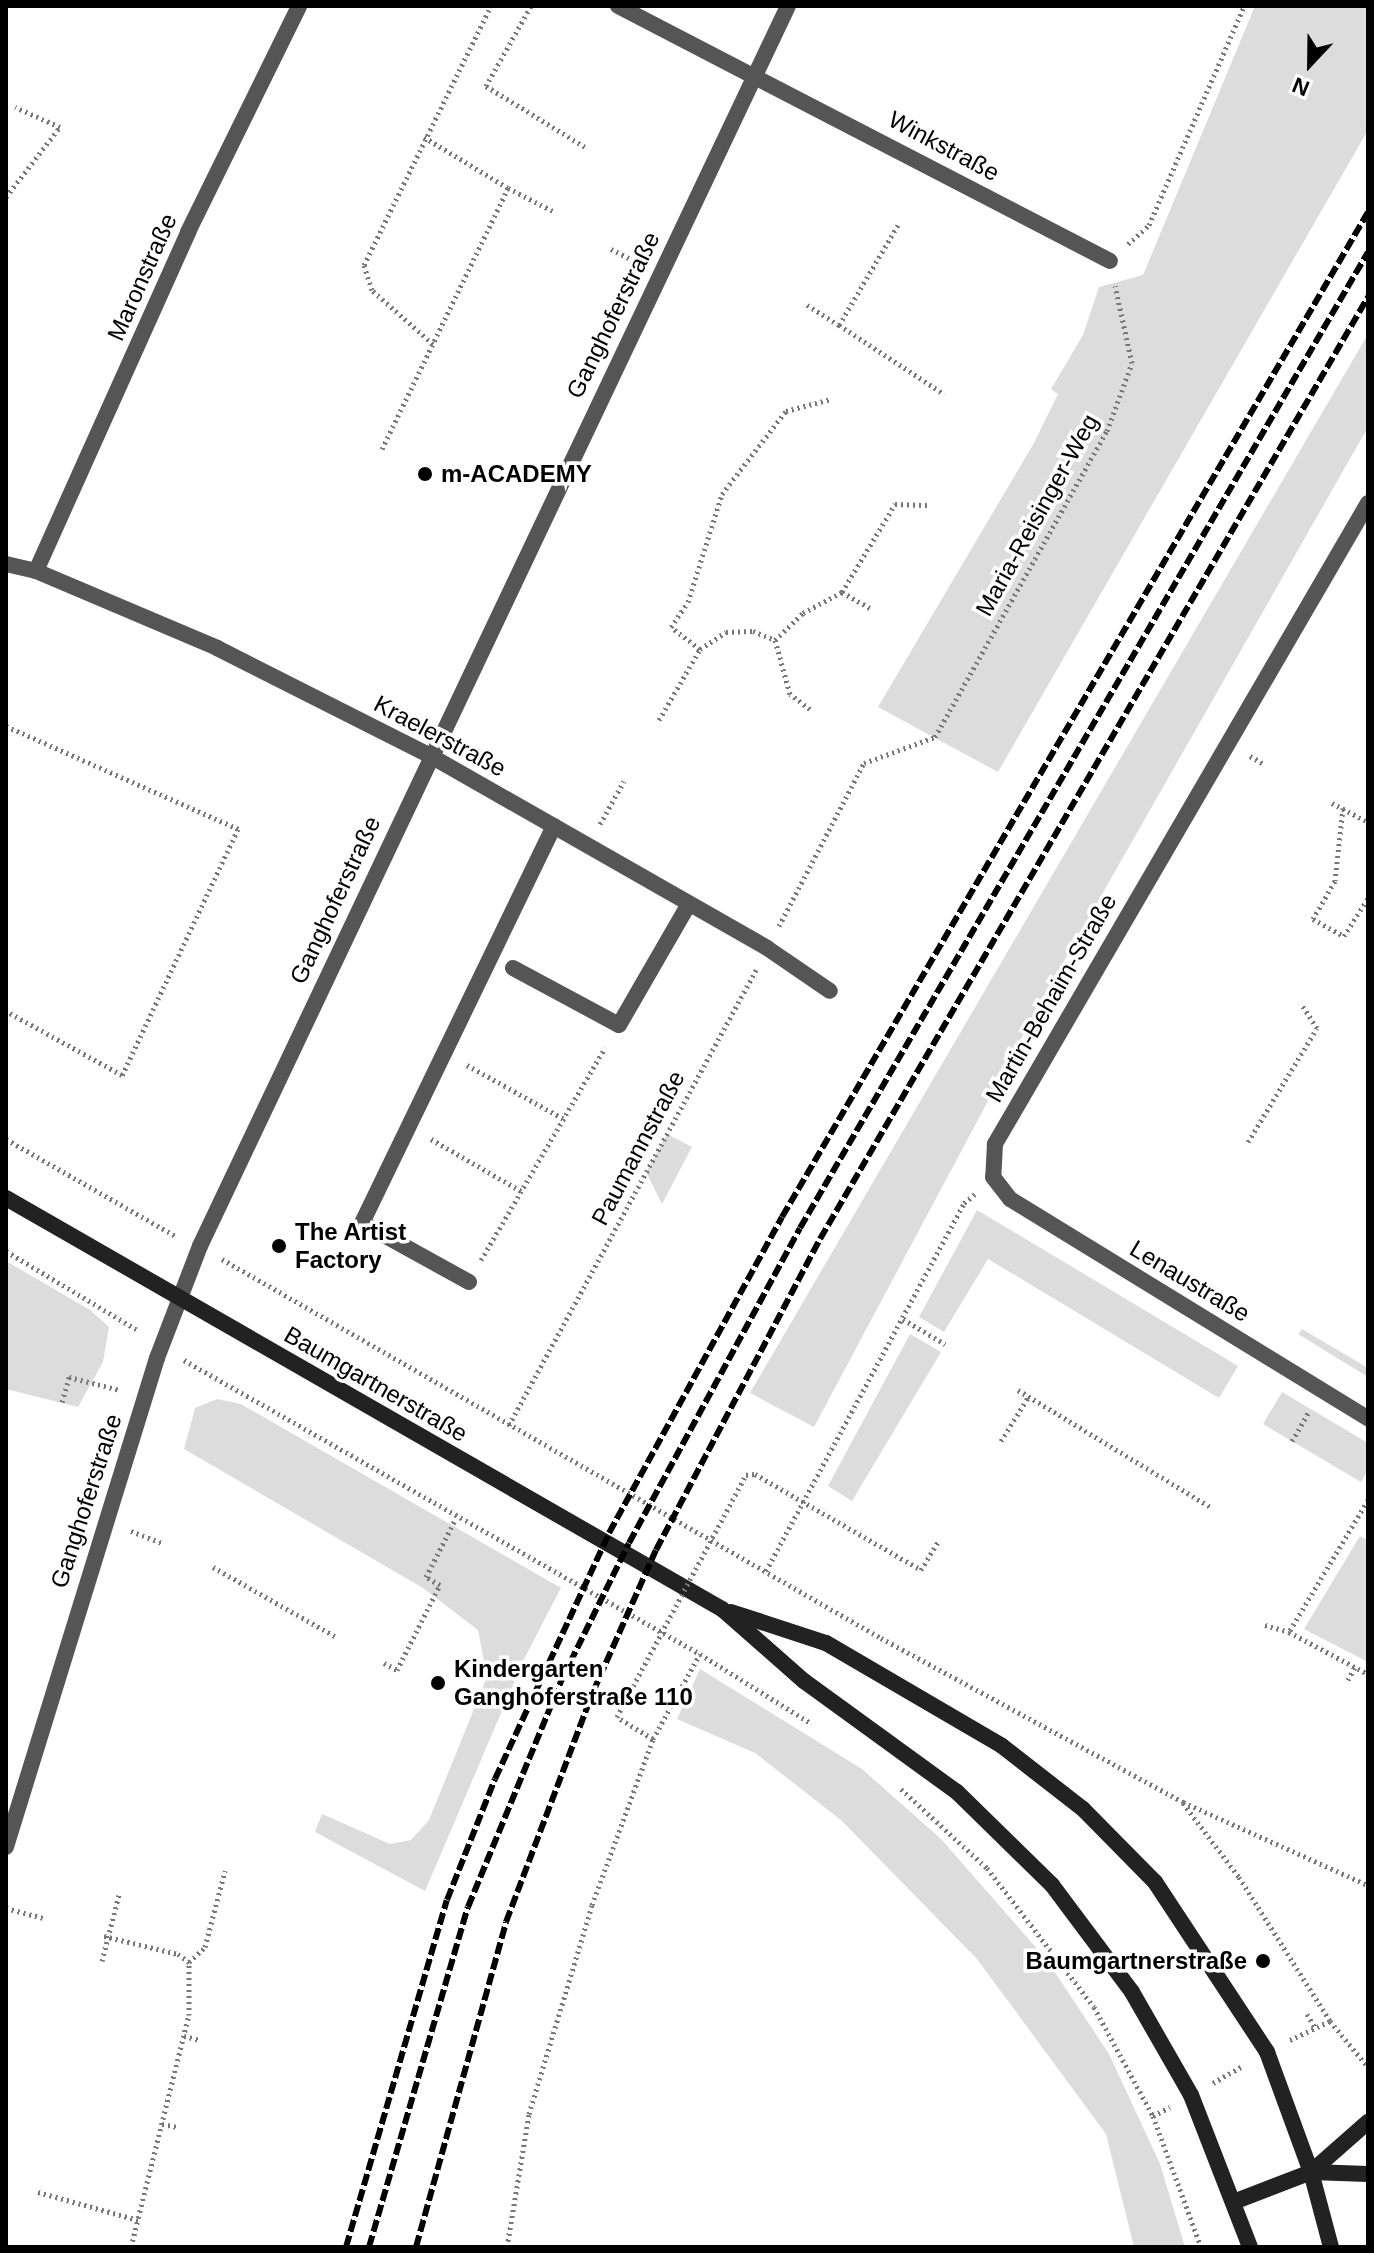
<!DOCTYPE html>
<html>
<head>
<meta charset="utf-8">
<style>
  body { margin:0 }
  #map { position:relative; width:1374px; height:2253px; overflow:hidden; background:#fff; font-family:Arial,sans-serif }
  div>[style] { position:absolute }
  .green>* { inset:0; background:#dcdcdc }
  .path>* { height:5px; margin-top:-2.5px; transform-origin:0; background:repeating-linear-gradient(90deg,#777 0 2px,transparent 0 6px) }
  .lane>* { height:16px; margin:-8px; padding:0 8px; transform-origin:8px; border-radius:8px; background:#555 }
  .street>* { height:16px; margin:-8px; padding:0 8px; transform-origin:8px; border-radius:8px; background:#555 }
  .secondary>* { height:16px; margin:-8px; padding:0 8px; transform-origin:8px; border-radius:8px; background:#222 }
  .rail>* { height:6px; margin-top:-3px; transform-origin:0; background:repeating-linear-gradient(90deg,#000 0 12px,transparent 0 16px) }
  .path-bridge>* { height:5px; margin-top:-2.5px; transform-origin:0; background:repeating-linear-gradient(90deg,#777 0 2px,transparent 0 6px) }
  .dots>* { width:22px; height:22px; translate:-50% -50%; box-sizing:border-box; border:4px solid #fff; border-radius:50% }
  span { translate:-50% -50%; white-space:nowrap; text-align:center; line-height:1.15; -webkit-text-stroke:7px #fff; paint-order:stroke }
  .street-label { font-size:24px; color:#000 }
  .poi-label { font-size:24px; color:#000; font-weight:700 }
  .left { translate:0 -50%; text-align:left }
  .right { translate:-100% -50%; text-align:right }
  .frame { position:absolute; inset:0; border:8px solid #000; pointer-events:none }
  .north { position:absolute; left:1270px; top:24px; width:80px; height:80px; -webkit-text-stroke:6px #fff; paint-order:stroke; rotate:202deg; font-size:22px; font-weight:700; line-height:32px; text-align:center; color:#000 }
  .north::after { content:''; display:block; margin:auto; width:28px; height:36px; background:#000; clip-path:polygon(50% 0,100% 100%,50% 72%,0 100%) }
</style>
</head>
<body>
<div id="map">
  <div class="green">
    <i style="clip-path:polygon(1255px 6px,1368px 6px,1368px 130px,998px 772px,878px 707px,1034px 443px,1058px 394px,1051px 389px,1083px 335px,1099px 287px,1143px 275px)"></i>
    <i style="clip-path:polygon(1368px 334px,1368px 427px,1043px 998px,814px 1427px,750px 1393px)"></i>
    <i style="clip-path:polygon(667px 1134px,692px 1147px,662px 1204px,646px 1172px)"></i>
    <i style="clip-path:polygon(977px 1210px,1238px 1366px,1219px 1398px,988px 1259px,944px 1332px,919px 1317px)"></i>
    <i style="clip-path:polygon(6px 1261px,90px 1310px,109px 1327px,103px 1362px,78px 1407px,6px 1389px)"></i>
    <i style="clip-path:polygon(1302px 1329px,1368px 1368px,1368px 1377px,1298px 1334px)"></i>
    <i style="clip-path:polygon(910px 1334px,941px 1352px,852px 1501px,828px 1486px)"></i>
    <i style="clip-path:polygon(1282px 1392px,1368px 1443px,1368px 1470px,1361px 1482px,1263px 1424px)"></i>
    <i style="clip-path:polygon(217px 1399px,241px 1404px,561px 1588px,525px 1657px,425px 1891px,315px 1832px,322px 1814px,390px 1844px,411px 1840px,429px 1820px,487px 1677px,478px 1630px,423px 1588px,184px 1449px,195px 1408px)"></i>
    <i style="clip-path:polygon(1360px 1536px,1368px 1541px,1368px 1662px,1304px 1629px)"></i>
    <i style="clip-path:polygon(700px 1669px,862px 1769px,941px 1839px,1046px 1959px,1109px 2054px,1160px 2164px,1185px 2247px,1134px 2247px,1106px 2134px,977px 1959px,841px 1820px,755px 1753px,677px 1719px)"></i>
  </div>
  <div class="path">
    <i style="left:531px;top:6px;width:92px;rotate:119.4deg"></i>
    <i style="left:486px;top:86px;width:116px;rotate:31.6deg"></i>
    <i style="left:424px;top:137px;width:98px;rotate:31.3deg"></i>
    <i style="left:6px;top:197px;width:88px;rotate:-52.4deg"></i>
    <i style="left:60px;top:127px;width:49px;rotate:-156deg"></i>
    <i style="left:898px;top:225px;width:116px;rotate:120.5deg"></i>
    <i style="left:839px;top:325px;width:126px;rotate:33.3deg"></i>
    <i style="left:1128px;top:244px;width:28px;rotate:-42deg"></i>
    <i style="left:1149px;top:225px;width:239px;rotate:-66.5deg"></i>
    <i style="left:611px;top:249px;width:28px;rotate:27deg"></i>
    <i style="left:807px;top:305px;width:38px;rotate:32deg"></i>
    <i style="left:433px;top:344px;width:81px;rotate:-138.5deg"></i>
    <i style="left:372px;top:290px;width:26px;rotate:-108deg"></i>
    <i style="left:364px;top:265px;width:288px;rotate:-63.9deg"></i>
    <i style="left:382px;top:449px;width:290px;rotate:-64.2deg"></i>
    <i style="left:508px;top:188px;width:51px;rotate:27.1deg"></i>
    <i style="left:842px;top:592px;width:32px;rotate:30deg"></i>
    <i style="left:700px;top:649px;width:36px;rotate:-143deg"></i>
    <i style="left:671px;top:627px;width:30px;rotate:-56deg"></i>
    <i style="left:688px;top:602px;width:113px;rotate:-72.5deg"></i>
    <i style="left:722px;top:494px;width:105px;rotate:-52.4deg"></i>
    <i style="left:786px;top:411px;width:47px;rotate:-14.9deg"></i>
    <i style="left:810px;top:709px;width:25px;rotate:-143deg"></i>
    <i style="left:790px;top:694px;width:56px;rotate:-105.5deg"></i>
    <i style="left:775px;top:640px;width:39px;rotate:-44deg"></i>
    <i style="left:803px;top:613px;width:44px;rotate:-28.3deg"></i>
    <i style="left:842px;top:592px;width:103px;rotate:-58.9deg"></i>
    <i style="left:895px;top:504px;width:36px;rotate:2deg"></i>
    <i style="left:659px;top:720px;width:82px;rotate:-60deg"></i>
    <i style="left:700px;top:649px;width:31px;rotate:-33deg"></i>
    <i style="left:726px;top:632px;width:27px;rotate:-2deg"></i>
    <i style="left:753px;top:631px;width:24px;rotate:22deg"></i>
    <i style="left:6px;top:726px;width:254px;rotate:23.9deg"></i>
    <i style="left:238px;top:829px;width:272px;rotate:115.2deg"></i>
    <i style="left:122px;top:1075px;width:132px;rotate:-151.1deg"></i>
    <i style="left:1250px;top:756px;width:14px;rotate:30deg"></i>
    <i style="left:1332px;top:803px;width:41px;rotate:27.8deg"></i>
    <i style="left:1343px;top:808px;width:73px;rotate:96.3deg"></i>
    <i style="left:1335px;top:881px;width:44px;rotate:120.1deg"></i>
    <i style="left:1313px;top:919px;width:35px;rotate:29deg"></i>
    <i style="left:1344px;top:936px;width:45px;rotate:-57.7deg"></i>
    <i style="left:600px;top:824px;width:49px;rotate:-60.8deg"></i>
    <i style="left:779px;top:926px;width:184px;rotate:-62.5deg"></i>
    <i style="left:864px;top:763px;width:76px;rotate:-20.1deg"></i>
    <i style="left:935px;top:737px;width:351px;rotate:-60.7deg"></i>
    <i style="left:1107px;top:431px;width:72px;rotate:-69.8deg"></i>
    <i style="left:1132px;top:363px;width:79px;rotate:-102.4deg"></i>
    <i style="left:467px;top:1065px;width:111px;rotate:29.1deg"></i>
    <i style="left:6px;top:1139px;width:197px;rotate:29.8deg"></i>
    <i style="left:431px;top:1139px;width:104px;rotate:30deg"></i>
    <i style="left:1248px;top:1142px;width:133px;rotate:-58.8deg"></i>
    <i style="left:1317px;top:1028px;width:30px;rotate:-123deg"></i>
    <i style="left:6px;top:1251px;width:155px;rotate:31deg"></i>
    <i style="left:222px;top:1259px;width:760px;rotate:29.9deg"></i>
    <i style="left:881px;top:1638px;width:344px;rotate:28.5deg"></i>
    <i style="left:1183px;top:1802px;width:203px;rotate:24.2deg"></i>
    <i style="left:481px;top:1260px;width:246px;rotate:-59.7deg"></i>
    <i style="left:903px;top:1319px;width:49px;rotate:30.8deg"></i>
    <i style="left:184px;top:1360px;width:594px;rotate:29.67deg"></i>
    <i style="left:700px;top:1654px;width:132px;rotate:32deg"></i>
    <i style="left:1018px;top:1390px;width:227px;rotate:31.3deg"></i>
    <i style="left:62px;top:1402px;width:26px;rotate:-74deg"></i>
    <i style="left:69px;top:1377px;width:53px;rotate:14.3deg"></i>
    <i style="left:509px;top:1425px;width:518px;rotate:-61.5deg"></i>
    <i style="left:1001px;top:1441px;width:53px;rotate:-58.1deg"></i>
    <i style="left:1292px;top:1441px;width:34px;rotate:-60deg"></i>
    <i style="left:755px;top:1474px;width:192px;rotate:30deg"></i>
    <i style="left:921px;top:1570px;width:35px;rotate:-59deg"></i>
    <i style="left:1368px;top:1500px;width:154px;rotate:120.9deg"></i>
    <i style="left:1289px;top:1632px;width:89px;rotate:28deg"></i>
    <i style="left:131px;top:1531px;width:33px;rotate:21deg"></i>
    <i style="left:213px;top:1567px;width:142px;rotate:29.6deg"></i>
    <i style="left:766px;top:1571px;width:418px;rotate:-61.7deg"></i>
    <i style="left:964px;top:1203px;width:14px;rotate:-39deg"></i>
    <i style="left:1265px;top:1625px;width:25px;rotate:16deg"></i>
    <i style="left:384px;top:1663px;width:15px;rotate:28deg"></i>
    <i style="left:397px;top:1670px;width:95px;rotate:-63.2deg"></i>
    <i style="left:440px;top:1585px;width:16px;rotate:-150deg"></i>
    <i style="left:426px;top:1577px;width:66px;rotate:-63deg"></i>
    <i style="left:1348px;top:1680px;width:15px;rotate:-62deg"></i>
    <i style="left:653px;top:1739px;width:97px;rotate:-61.1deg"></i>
    <i style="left:901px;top:1789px;width:117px;rotate:42.6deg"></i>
    <i style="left:987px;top:1868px;width:175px;rotate:52.4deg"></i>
    <i style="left:1094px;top:2007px;width:124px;rotate:61.6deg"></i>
    <i style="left:1153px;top:2116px;width:140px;rotate:69.9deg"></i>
    <i style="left:1183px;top:1803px;width:93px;rotate:52.9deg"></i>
    <i style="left:1239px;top:1877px;width:170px;rotate:57.7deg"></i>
    <i style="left:1330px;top:2021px;width:60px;rotate:50.4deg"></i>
    <i style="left:6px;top:1908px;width:38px;rotate:15deg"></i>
    <i style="left:104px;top:1936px;width:76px;rotate:13.7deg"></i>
    <i style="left:178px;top:1954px;width:14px;rotate:36deg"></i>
    <i style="left:102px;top:1961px;width:68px;rotate:-75.6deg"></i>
    <i style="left:1307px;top:2014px;width:16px;rotate:60deg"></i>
    <i style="left:184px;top:2036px;width:16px;rotate:14deg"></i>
    <i style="left:1290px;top:2040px;width:44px;rotate:-25.4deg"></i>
    <i style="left:1213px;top:2083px;width:34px;rotate:-30deg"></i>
    <i style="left:1153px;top:2116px;width:19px;rotate:-28deg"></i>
    <i style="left:162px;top:2124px;width:15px;rotate:11deg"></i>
    <i style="left:38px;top:2192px;width:104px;rotate:15.6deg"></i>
    <i style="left:131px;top:2247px;width:239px;rotate:-76deg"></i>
    <i style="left:189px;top:2015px;width:53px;rotate:-90deg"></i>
    <i style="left:189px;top:1962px;width:22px;rotate:-43deg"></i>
    <i style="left:205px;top:1947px;width:79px;rotate:-75.3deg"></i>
    <i style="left:507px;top:2247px;width:135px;rotate:-80.6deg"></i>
    <i style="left:529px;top:2114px;width:218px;rotate:-73.2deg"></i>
    <i style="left:592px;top:1905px;width:177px;rotate:-69.8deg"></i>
    <i style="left:653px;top:1739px;width:42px;rotate:-148.6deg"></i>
    <i style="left:617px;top:1717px;width:11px;rotate:-63deg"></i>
  </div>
  <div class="lane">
    <i style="left:513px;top:968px;width:120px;rotate:28.3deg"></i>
    <i style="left:619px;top:1025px;width:140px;rotate:-60deg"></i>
    <i style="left:469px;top:1282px;width:122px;rotate:-151.1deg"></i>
    <i style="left:362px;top:1223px;width:441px;rotate:-64.2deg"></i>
  </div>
  <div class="street">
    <i style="left:618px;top:6px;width:554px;rotate:27.4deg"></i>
    <i style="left:1368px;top:503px;width:742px;rotate:120.2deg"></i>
    <i style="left:995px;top:1144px;width:33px;rotate:93deg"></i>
    <i style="left:993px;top:1177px;width:28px;rotate:52deg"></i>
    <i style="left:1010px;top:1199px;width:420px;rotate:31.5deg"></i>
    <i style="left:6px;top:564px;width:31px;rotate:13deg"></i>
    <i style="left:36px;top:571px;width:197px;rotate:23deg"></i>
    <i style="left:217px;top:648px;width:237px;rotate:26.8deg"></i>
    <i style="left:429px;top:755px;width:389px;rotate:29.7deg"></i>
    <i style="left:767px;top:948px;width:76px;rotate:34.3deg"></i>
    <i style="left:36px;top:571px;width:372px;rotate:-65.8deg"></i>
    <i style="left:188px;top:232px;width:252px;rotate:-63.8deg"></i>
    <i style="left:6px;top:1847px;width:512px;rotate:-72.84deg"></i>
    <i style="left:157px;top:1358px;width:120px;rotate:-69deg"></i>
    <i style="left:200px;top:1246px;width:1372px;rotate:-64.63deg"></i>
  </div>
  <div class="secondary">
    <i style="left:6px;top:1198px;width:826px;rotate:29.86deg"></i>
    <i style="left:722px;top:1609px;width:109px;rotate:41.3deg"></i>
    <i style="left:804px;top:1681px;width:189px;rotate:36deg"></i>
    <i style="left:957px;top:1792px;width:133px;rotate:44.4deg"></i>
    <i style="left:1052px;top:1885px;width:134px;rotate:53.2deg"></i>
    <i style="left:1132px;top:1992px;width:119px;rotate:60.2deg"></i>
    <i style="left:1191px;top:2095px;width:163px;rotate:68.8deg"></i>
    <i style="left:731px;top:1612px;width:100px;rotate:18.1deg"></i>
    <i style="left:826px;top:1643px;width:204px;rotate:30.3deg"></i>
    <i style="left:1002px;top:1746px;width:103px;rotate:37.9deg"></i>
    <i style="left:1083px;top:1809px;width:103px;rotate:45.4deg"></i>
    <i style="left:1155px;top:1882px;width:204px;rotate:56.6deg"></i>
    <i style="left:1267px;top:2052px;width:128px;rotate:69.9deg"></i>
    <i style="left:1311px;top:2172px;width:78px;rotate:75.1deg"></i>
    <i style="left:1311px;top:2172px;width:57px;rotate:2deg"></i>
    <i style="left:1236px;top:2201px;width:80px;rotate:-21.1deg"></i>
    <i style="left:1311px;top:2172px;width:76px;rotate:-41.3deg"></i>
  </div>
  <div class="rail">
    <i style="left:346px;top:2247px;width:361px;rotate:-73.8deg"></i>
    <i style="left:447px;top:1900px;width:130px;rotate:-68.4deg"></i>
    <i style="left:495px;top:1779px;width:271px;rotate:-65.1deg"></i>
    <i style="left:609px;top:1533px;width:360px;rotate:-61.3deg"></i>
    <i style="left:782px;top:1217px;width:1163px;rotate:-59.75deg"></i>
    <i style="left:369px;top:2247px;width:354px;rotate:-73.8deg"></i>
    <i style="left:468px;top:1907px;width:249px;rotate:-67.6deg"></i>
    <i style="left:563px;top:1677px;width:149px;rotate:-63.8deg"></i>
    <i style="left:629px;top:1543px;width:358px;rotate:-61.5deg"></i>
    <i style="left:800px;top:1228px;width:1129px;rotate:-59.8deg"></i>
    <i style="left:416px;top:2247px;width:337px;rotate:-74.5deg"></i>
    <i style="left:506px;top:1922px;width:246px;rotate:-69.3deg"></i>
    <i style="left:593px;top:1692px;width:155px;rotate:-66.1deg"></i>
    <i style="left:656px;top:1550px;width:352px;rotate:-62.2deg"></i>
    <i style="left:820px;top:1239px;width:1090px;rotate:-59.81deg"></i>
  </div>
  <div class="path-bridge">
    <i style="left:622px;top:1707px;width:263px;rotate:-61.9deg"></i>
    <i style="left:746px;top:1475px;width:9px;rotate:-6deg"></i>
  </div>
  <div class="dots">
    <i style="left:425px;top:474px;background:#000"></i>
    <i style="left:279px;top:1246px;background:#000"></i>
    <i style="left:438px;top:1683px;background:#000"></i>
    <i style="left:1263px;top:1961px;background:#000"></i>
  </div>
  <div class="street-label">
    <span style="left:944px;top:146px;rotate:28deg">Winkstraße</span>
    <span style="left:142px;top:277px;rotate:-66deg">Maronstraße</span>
    <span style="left:613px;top:315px;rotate:-64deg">Ganghoferstraße</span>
    <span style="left:1037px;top:515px;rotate:-61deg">Maria-Reisinger-Weg</span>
    <span style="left:440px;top:736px;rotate:28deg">Kraelerstraße</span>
    <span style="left:335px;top:900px;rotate:-65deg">Ganghoferstraße</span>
    <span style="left:1051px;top:998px;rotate:-60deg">Martin-Behaim-Straße</span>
    <span style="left:638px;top:1148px;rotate:-62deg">Paumannstraße</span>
    <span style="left:1190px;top:1281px;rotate:31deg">Lenaustraße</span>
    <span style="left:376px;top:1384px;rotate:30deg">Baumgartnerstraße</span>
    <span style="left:86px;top:1501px;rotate:-72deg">Ganghoferstraße</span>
  </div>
  <div class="poi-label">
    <span class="left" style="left:441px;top:474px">m-ACADEMY</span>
    <span class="left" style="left:295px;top:1246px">The Artist<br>Factory</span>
    <span class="left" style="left:454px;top:1683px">Kindergarten<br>Ganghoferstraße 110</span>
    <span class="right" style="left:1247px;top:1961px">Baumgartnerstraße</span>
  </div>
  <div class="frame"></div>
  <div class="north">N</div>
</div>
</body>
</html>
